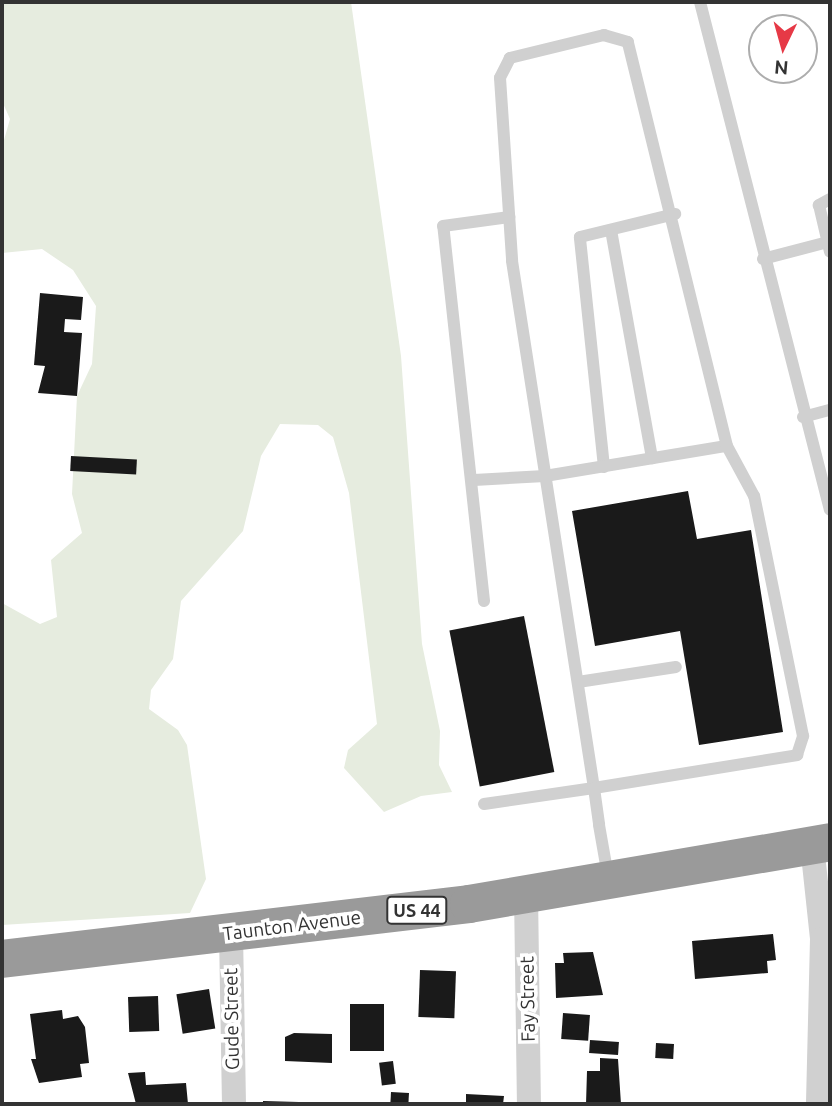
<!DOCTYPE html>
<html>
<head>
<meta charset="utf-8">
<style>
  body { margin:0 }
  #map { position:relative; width:832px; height:1106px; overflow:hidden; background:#fff; font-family:Ubuntu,sans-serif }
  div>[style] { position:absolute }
  .green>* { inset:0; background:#e6ecdf }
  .building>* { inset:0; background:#1a1a1a; transform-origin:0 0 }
  .lane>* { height:12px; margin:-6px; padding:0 6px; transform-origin:6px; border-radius:6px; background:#d0d0d0 }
  .street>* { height:24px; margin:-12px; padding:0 12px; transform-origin:12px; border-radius:12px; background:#d0d0d0 }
  .highway>* { height:38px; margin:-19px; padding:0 19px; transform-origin:19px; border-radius:19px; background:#9a9a9a }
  span { translate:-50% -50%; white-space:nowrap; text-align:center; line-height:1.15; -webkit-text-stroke:7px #fff; paint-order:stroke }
  .shield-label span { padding:2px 5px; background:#fff; border:2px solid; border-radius:5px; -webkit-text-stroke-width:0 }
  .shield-label { font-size:18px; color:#333; font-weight:700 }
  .street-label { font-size:19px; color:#333 }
  .frame { position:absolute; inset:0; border:4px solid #333; pointer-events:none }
  .north { position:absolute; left:748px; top:14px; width:70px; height:70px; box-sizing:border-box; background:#fff; border:2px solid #adadad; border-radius:50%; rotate:185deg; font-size:19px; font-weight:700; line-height:28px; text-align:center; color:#333 }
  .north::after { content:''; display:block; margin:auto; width:24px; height:32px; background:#e63946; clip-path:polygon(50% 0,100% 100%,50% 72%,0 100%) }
</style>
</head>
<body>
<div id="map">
  <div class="green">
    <i style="clip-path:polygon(37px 2px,351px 2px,401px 356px,422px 644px,440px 731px,439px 765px,452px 792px,421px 796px,384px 812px,344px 768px,348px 750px,377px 724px,349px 493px,333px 437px,318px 425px,280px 424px,261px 456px,243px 531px,181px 601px,173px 659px,151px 690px,149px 709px,178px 730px,187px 745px,206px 879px,190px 913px,2px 925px,2px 603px,40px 624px,57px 617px,51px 560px,82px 533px,72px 494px,77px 396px,92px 364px,96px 306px,73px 270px,42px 249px,2px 253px,2px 147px,10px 119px,2px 101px,2px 3px)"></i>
  </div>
  <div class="building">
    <i style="clip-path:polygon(40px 293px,83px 297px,81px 320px,65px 319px,64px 332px,82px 333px,77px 396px,38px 393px,45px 366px,34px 365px)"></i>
    <i style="left:71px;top:456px;width:66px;height:15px;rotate:3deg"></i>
    <i style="clip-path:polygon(688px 491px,697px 539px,751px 530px,783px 732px,699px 745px,680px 631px,595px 646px,572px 511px)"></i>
    <i style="left:524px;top:616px;width:159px;height:76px;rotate:79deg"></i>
    <i style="clip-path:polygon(773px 934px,776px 960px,767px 961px,768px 973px,695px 979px,692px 941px)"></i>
    <i style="clip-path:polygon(593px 952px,603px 995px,556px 998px,555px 963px,564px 963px,563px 953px)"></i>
    <i style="left:420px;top:970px;width:36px;height:47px;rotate:2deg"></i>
    <i style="left:209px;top:989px;width:40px;height:33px;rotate:81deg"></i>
    <i style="left:158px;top:996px;width:35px;height:30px;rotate:88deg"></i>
    <i style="left:350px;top:1004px;width:34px;height:47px"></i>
    <i style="clip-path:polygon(62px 1010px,63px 1019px,78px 1016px,85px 1027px,89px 1063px,80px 1064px,82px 1077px,39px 1083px,31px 1059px,36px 1059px,30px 1014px)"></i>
    <i style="left:563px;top:1013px;width:27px;height:26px;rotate:4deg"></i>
    <i style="clip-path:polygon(294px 1033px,332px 1034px,332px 1063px,285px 1061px,285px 1037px)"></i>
    <i style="left:590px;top:1040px;width:29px;height:13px;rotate:4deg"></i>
    <i style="left:656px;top:1043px;width:18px;height:15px;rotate:3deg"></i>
    <i style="clip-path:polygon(600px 1058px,618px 1059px,621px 1104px,586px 1104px,587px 1071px,600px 1071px)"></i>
    <i style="left:393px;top:1061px;width:23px;height:14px;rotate:83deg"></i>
    <i style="clip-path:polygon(145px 1072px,146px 1085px,186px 1083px,188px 1104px,136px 1104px,128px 1073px)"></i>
    <i style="left:391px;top:1092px;width:18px;height:12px;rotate:3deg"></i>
    <i style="clip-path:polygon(466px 1094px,504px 1096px,503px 1104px,466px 1104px)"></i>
    <i style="clip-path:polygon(263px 1101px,299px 1102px,299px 1104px,263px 1104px)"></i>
  </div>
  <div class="lane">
    <i style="left:700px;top:2px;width:524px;rotate:75.65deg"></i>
    <i style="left:830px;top:199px;width:13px;rotate:151deg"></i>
    <i style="left:819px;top:205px;width:48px;rotate:76.8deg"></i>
    <i style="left:611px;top:230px;width:232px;rotate:79.8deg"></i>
    <i style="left:763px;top:259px;width:67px;rotate:-14.7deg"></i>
    <i style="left:803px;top:417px;width:28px;rotate:-15deg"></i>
    <i style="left:604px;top:467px;width:231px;rotate:-96deg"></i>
    <i style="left:580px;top:237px;width:98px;rotate:-13.6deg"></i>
    <i style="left:474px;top:480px;width:71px;rotate:-3.2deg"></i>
    <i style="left:545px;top:476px;width:184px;rotate:-9.4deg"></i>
    <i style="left:484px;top:601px;width:377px;rotate:-96.2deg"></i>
    <i style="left:443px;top:226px;width:67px;rotate:-7.8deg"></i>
    <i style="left:578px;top:682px;width:99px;rotate:-8.7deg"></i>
    <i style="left:484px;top:804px;width:111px;rotate:-8.3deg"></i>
    <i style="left:594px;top:788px;width:206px;rotate:-9.2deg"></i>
    <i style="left:797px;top:755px;width:20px;rotate:-72deg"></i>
    <i style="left:803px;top:736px;width:245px;rotate:-101.5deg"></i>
    <i style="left:754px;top:496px;width:57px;rotate:-118.4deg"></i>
    <i style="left:727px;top:446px;width:416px;rotate:-103.8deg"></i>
    <i style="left:628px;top:42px;width:25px;rotate:-164deg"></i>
    <i style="left:604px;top:35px;width:97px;rotate:166.3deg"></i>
    <i style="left:510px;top:58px;width:22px;rotate:117deg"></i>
    <i style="left:500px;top:78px;width:183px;rotate:86.2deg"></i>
    <i style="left:512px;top:261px;width:533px;rotate:81.16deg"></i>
    <i style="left:594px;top:788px;width:37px;rotate:82deg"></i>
    <i style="left:599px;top:825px;width:52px;rotate:80deg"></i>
  </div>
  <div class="street">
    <i style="left:812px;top:845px;width:95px;rotate:83.9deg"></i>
    <i style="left:822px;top:939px;width:165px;rotate:91.4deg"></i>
    <i style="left:526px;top:893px;width:211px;rotate:89.2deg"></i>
    <i style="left:231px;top:933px;width:171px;rotate:89deg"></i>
  </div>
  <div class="highway">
    <i style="left:2px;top:959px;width:470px;rotate:-6.7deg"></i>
    <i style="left:469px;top:904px;width:366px;rotate:-9.7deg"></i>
  </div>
  <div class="shield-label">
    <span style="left:417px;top:910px">US 44</span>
  </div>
  <div class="street-label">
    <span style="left:292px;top:926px;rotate:-7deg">Taunton Avenue</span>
    <span style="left:528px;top:999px;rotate:-91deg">Fay Street</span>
    <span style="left:232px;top:1019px;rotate:-91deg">Gude Street</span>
  </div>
  <div class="frame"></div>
  <div class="north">N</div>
</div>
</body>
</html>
